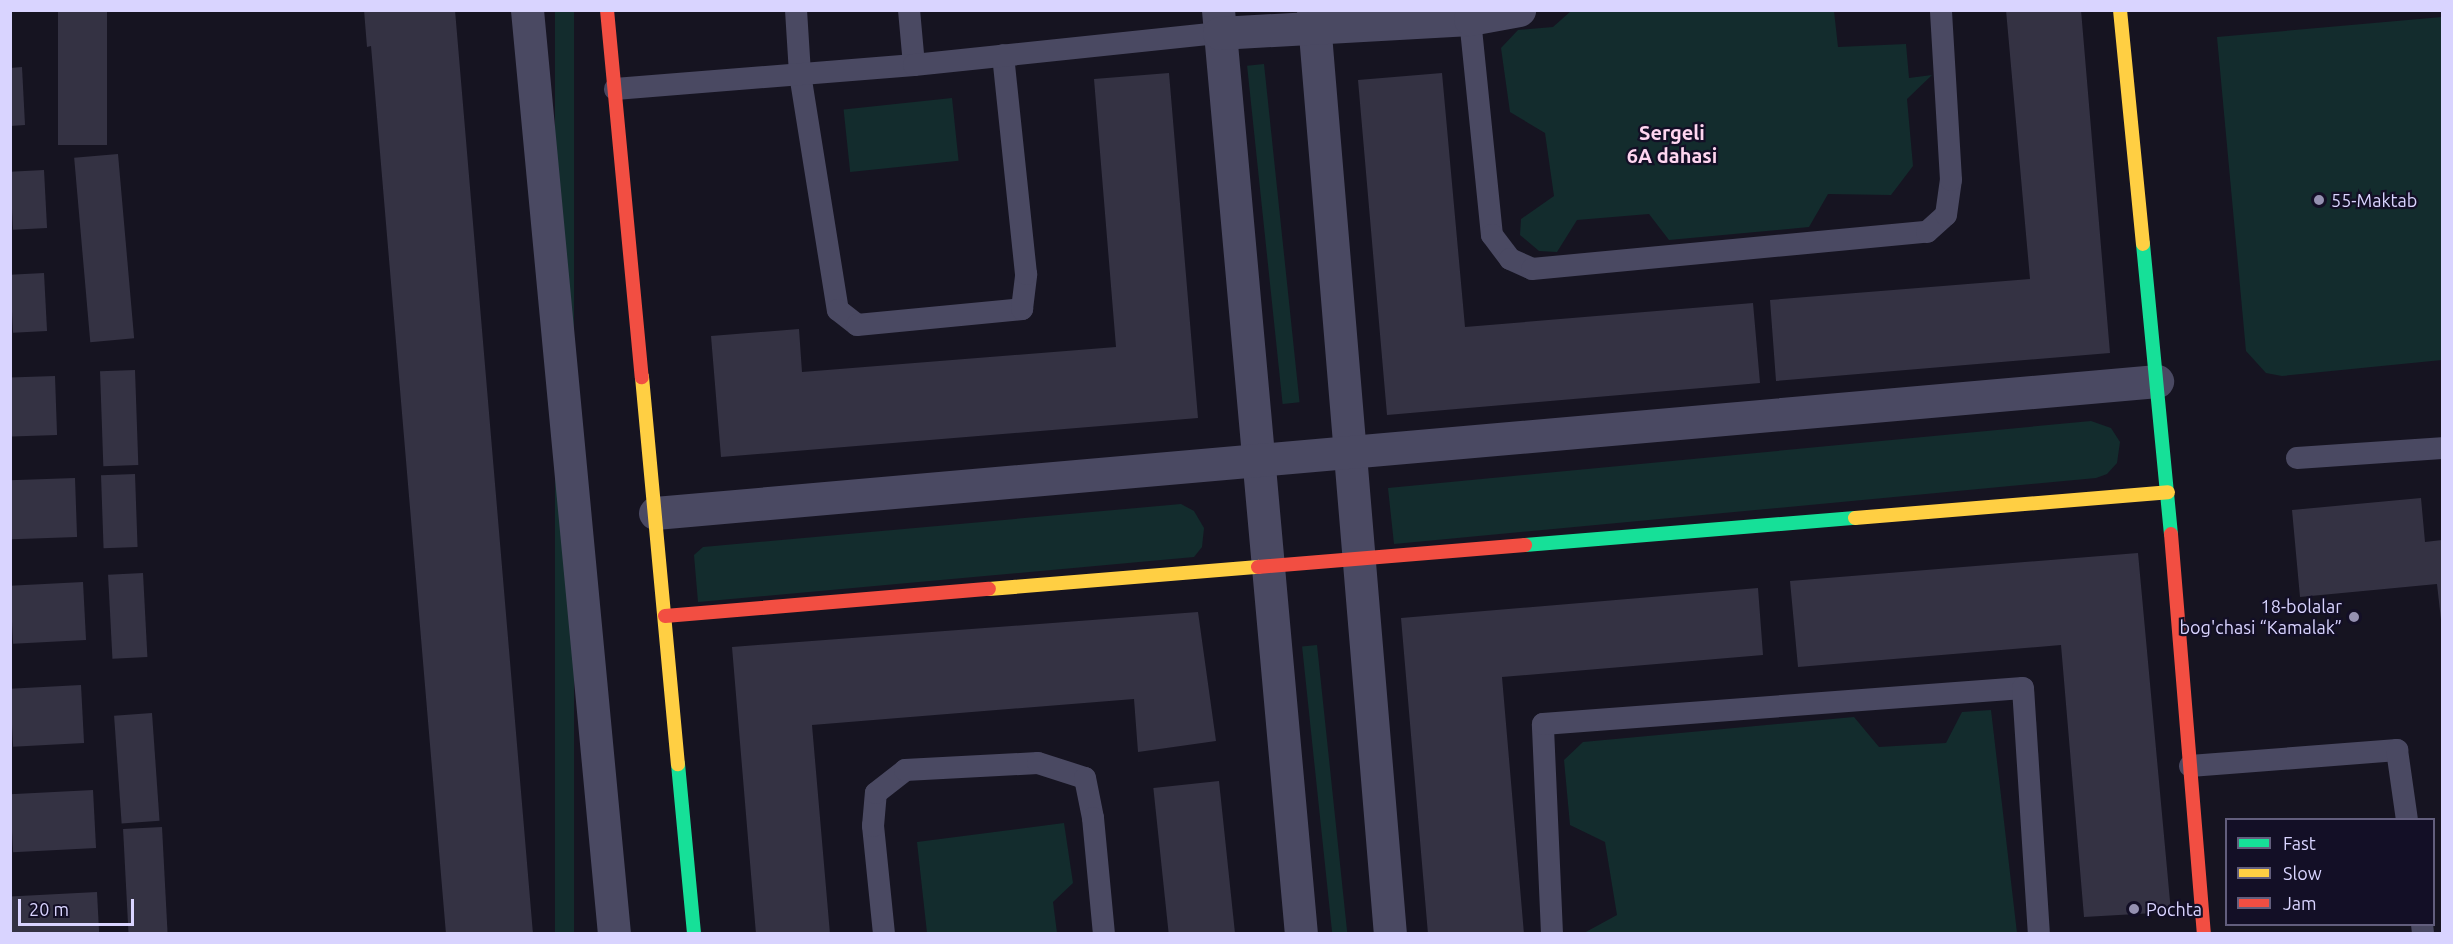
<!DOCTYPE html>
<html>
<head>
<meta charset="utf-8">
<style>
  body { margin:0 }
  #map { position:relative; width:2453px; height:944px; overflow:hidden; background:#161421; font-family:Ubuntu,sans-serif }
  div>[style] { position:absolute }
  .green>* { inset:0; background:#132c2d; transform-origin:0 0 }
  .building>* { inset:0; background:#343243; transform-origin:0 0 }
  .lane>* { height:22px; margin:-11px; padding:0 11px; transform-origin:11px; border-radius:11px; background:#4a4962 }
  .street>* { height:33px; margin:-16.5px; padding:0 16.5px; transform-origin:16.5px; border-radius:16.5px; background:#4a4962 }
  .fast>* { height:14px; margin:-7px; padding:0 7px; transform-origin:7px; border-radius:7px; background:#16e098 }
  .slow>* { height:14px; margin:-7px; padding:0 7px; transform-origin:7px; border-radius:7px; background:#ffcf43 }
  .jam>* { height:14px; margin:-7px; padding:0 7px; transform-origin:7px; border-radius:7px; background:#f24e42 }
  .dots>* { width:16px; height:16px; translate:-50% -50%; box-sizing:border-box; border:3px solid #130f26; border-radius:50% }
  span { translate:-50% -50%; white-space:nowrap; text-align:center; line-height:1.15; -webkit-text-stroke:4.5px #130f26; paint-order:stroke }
  .poi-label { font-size:18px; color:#d9d4ff }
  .left { translate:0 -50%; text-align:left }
  .right { translate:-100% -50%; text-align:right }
  .neighbourhood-label { font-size:20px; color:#ffd6f0; font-weight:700 }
  .frame { position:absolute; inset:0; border:12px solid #d9d4ff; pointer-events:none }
  .legend { position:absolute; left:2225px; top:818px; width:210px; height:108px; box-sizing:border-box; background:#130f26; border:2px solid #625e7d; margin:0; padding:8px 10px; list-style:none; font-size:18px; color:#d9d4ff }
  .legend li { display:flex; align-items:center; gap:12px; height:30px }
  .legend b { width:30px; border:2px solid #625e7d }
  .scale { position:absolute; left:18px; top:899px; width:116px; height:27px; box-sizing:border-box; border:3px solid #d9d4ff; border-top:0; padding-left:8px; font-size:18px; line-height:21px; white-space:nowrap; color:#d9d4ff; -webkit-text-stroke:4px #130f26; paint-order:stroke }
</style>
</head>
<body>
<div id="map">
  <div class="green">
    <i style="left:555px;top:11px;width:19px;height:926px"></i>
    <i style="clip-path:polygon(1571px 11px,1834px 11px,1838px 47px,1906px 44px,1909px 78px,1932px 75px,1907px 99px,1913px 166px,1891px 195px,1828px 194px,1809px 227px,1669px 240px,1649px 214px,1577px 220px,1557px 252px,1539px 251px,1520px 235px,1521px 219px,1554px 196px,1545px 133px,1510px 112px,1501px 48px,1518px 30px,1553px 27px)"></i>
    <i style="clip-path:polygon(2442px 17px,2442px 360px,2282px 376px,2266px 373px,2246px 351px,2217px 37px)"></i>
    <i style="left:1264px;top:64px;width:340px;height:17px;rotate:84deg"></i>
    <i style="left:952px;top:98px;width:63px;height:109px;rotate:84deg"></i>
    <i style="clip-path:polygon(2091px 421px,2111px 428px,2120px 442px,2117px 463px,2107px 474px,2096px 478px,1394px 544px,1388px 488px)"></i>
    <i style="clip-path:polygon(1181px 504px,1194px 511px,1204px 528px,1202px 547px,1194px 557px,698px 602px,694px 555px,703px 547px)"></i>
    <i style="left:1317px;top:645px;width:289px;height:15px;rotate:84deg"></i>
    <i style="clip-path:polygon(1991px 710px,2017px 933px,1584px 933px,1617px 915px,1605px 842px,1570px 825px,1564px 760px,1583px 742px,1854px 717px,1879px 747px,1946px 743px,1962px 712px)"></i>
    <i style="clip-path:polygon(1064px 823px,1073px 883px,1053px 902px,1057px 933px,927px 933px,917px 842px)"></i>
  </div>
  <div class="building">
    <i style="left:58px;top:10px;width:49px;height:135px"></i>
    <i style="clip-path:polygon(364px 10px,455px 10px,533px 934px,446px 934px,371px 46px,367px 47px)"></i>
    <i style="clip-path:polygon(2006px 10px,2081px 10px,2110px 353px,1776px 381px,1770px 300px,2030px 279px)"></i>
    <i style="clip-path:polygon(22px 67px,25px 125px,10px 126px,10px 68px)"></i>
    <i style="clip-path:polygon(1169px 73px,1198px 418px,721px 457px,711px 336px,799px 329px,802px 372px,1116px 347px,1094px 79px)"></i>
    <i style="clip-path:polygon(1442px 73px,1465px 327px,1753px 303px,1760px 383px,1387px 415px,1358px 80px)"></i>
    <i style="left:118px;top:154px;width:185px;height:44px;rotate:85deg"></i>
    <i style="left:44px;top:170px;width:58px;height:34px;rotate:87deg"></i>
    <i style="left:44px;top:273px;width:58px;height:34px;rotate:87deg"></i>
    <i style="left:135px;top:370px;width:95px;height:35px;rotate:88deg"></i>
    <i style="left:55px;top:376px;width:59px;height:45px;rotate:88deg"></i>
    <i style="left:135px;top:474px;width:73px;height:34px;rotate:88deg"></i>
    <i style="left:75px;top:478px;width:59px;height:65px;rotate:88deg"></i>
    <i style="clip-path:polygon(2421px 498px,2425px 542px,2442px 540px,2442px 629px,2437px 584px,2300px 597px,2292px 510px)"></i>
    <i style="clip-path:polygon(2138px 553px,2171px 912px,2084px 917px,2061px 645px,1798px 667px,1790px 581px)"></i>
    <i style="left:143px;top:573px;width:84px;height:35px;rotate:87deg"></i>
    <i style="left:83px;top:582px;width:58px;height:73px;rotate:87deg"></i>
    <i style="clip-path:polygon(1758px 588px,1763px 655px,1502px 677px,1524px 934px,1428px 934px,1401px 618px)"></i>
    <i style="clip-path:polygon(1198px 612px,1216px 741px,1138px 752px,1134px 699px,812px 725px,830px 934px,756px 934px,732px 647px)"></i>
    <i style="left:81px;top:685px;width:58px;height:71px;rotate:87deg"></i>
    <i style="left:152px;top:713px;width:108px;height:38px;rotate:86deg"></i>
    <i style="left:1219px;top:781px;width:154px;height:66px;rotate:84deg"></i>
    <i style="left:93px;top:790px;width:58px;height:83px;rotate:87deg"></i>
    <i style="left:162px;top:827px;width:107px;height:39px;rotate:87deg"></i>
    <i style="left:97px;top:892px;width:42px;height:87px;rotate:87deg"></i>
  </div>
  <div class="lane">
    <i style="left:796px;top:10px;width:64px;rotate:86.4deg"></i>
    <i style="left:800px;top:74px;width:239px;rotate:80.9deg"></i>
    <i style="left:838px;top:310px;width:24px;rotate:38deg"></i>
    <i style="left:857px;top:325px;width:166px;rotate:-5.5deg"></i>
    <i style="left:1022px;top:309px;width:35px;rotate:-83deg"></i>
    <i style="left:1026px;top:274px;width:220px;rotate:-96deg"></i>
    <i style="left:909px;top:10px;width:55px;rotate:84.8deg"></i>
    <i style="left:1470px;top:19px;width:217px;rotate:84.2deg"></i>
    <i style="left:1492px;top:235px;width:30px;rotate:53deg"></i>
    <i style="left:1510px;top:259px;width:24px;rotate:24deg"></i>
    <i style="left:1532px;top:269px;width:397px;rotate:-5.4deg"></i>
    <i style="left:1927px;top:232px;width:25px;rotate:-42deg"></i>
    <i style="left:1946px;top:215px;width:35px;rotate:-82deg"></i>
    <i style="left:1951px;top:180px;width:170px;rotate:-93.4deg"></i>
    <i style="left:615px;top:89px;width:300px;rotate:-4.6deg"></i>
    <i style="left:914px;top:65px;width:307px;rotate:-6deg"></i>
    <i style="left:2297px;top:458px;width:145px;rotate:-3.9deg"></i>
    <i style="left:2190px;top:766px;width:208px;rotate:-4.4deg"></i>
    <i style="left:2397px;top:750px;width:71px;rotate:81.9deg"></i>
    <i style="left:2422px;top:924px;width:10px;rotate:84deg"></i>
    <i style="left:884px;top:934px;width:109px;rotate:-95.8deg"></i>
    <i style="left:873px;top:826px;width:33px;rotate:-85deg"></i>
    <i style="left:876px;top:793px;width:37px;rotate:-38deg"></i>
    <i style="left:905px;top:770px;width:133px;rotate:-3deg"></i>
    <i style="left:1038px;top:763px;width:49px;rotate:17.7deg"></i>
    <i style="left:1085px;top:778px;width:41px;rotate:78.7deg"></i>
    <i style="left:1093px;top:818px;width:117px;rotate:84.6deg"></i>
    <i style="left:1552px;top:934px;width:210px;rotate:-92.5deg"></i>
    <i style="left:1543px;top:724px;width:481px;rotate:-4.3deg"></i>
    <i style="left:2023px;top:688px;width:247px;rotate:86.3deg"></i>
  </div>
  <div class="street">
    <i style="left:527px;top:10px;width:928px;rotate:84.62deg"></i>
    <i style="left:1218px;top:10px;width:928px;rotate:84.87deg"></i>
    <i style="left:1313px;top:10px;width:927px;rotate:85.24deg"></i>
    <i style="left:1219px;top:33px;width:251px;rotate:-3.2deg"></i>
    <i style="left:1470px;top:19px;width:50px;rotate:-10.4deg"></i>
    <i style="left:655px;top:513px;width:1508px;rotate:-5.02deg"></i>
  </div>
  <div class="fast">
    <i style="left:2143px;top:244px;width:291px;rotate:84.5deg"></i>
    <i style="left:1525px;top:545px;width:331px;rotate:-4.7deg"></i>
    <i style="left:678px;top:764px;width:171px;rotate:84.6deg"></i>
  </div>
  <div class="slow">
    <i style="left:2120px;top:10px;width:235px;rotate:84.4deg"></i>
    <i style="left:642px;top:377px;width:389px;rotate:84.7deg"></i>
    <i style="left:1855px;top:518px;width:314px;rotate:-4.7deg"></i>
    <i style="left:989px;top:589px;width:270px;rotate:-4.7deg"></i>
  </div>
  <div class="jam">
    <i style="left:607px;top:10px;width:369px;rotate:84.6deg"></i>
    <i style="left:2171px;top:534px;width:401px;rotate:85.3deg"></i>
    <i style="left:1258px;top:567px;width:268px;rotate:-4.7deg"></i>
    <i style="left:665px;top:616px;width:325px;rotate:-4.8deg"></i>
  </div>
  <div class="dots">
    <i style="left:2319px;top:200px;background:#9591b1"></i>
    <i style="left:2354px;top:617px;background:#9591b1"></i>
    <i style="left:2134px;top:909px;background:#9591b1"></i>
  </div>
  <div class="poi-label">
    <span class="left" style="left:2331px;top:200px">55-Maktab</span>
    <span class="right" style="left:2342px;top:617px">18-bolalar<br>bog'chasi “Kamalak”</span>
    <span class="left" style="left:2146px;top:909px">Pochta</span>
  </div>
  <div class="neighbourhood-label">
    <span style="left:1672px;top:144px">Sergeli<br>6A dahasi</span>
  </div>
  <div class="frame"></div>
  <ul class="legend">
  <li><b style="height:8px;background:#16e098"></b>Fast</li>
  <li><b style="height:8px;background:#ffcf43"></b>Slow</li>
  <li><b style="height:8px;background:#f24e42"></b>Jam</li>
  </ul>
  <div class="scale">20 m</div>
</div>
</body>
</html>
